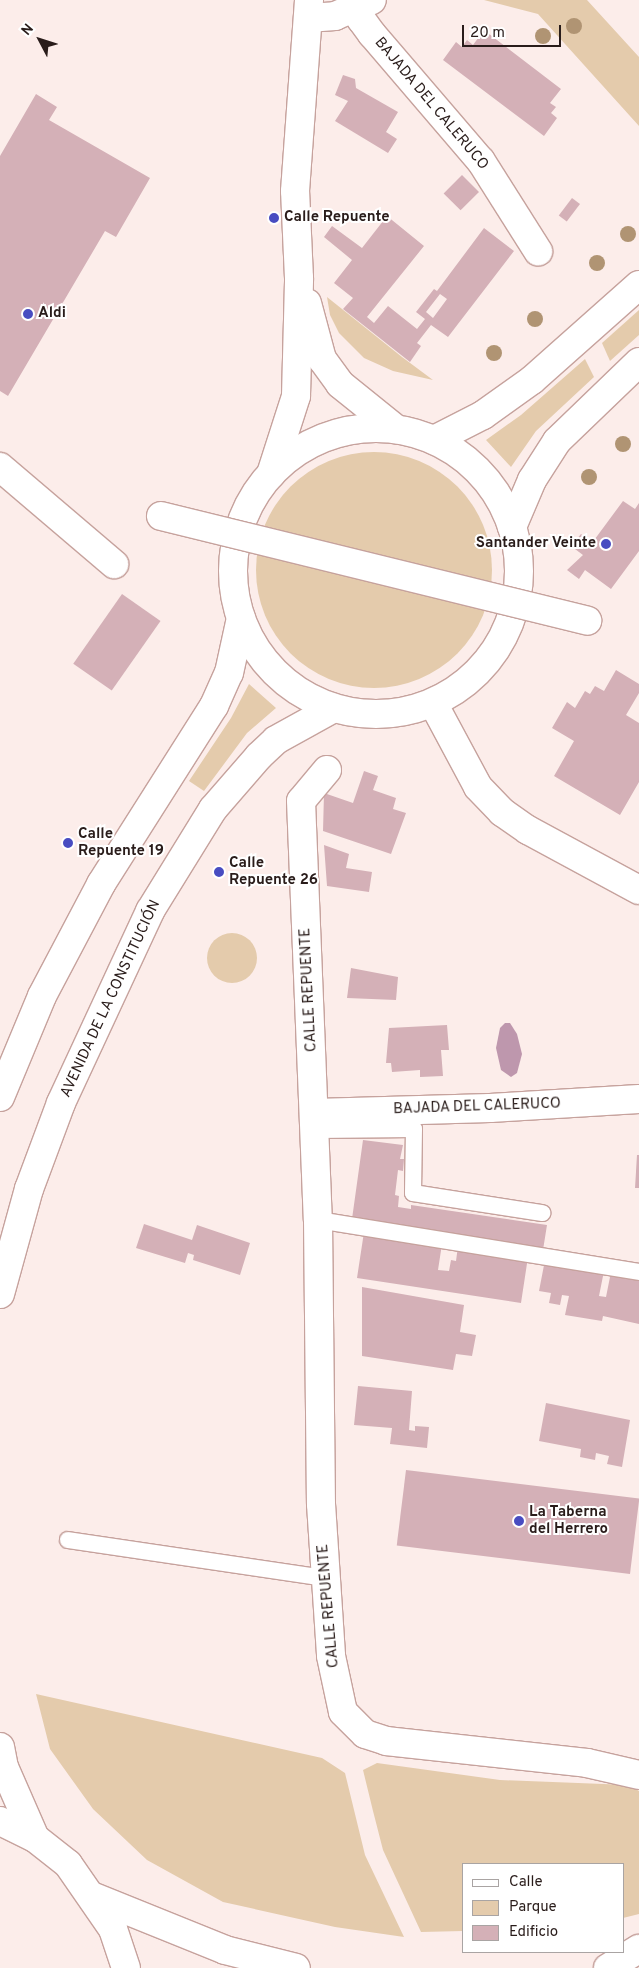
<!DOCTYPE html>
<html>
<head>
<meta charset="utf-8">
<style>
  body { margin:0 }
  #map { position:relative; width:639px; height:1968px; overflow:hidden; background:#fcedea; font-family:Overpass,sans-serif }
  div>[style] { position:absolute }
  .green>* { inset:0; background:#e4cbac }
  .round { border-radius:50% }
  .water>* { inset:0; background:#be97ad }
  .building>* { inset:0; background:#d4b0b7; transform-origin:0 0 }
  .roads { filter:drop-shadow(1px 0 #c6a29d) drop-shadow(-1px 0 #c6a29d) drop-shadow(0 1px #c6a29d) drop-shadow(0 -1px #c6a29d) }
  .service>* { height:16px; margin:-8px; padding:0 8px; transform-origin:8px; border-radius:8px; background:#fff }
  .minor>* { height:28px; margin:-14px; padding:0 14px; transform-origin:14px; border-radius:14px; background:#fff }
  .primary>* { height:28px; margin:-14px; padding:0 14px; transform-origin:14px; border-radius:14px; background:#fff }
  .primary>.ring { margin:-14px; padding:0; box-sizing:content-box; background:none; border:28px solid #fff; border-radius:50% }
  .bridges { filter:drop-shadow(1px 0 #c6a29d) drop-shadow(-1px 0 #c6a29d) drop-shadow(0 1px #c6a29d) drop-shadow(0 -1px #c6a29d) }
  .minor-bridge>* { height:28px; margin:-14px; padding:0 14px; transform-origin:14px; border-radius:14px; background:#fff }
  .trees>* { width:16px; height:16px; margin:-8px; border-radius:50%; background:#b09473 }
  .dots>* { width:14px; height:14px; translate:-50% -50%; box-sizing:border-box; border:2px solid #fff; border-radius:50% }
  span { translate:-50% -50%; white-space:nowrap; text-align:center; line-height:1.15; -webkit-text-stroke:4px #fff; paint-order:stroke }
  .street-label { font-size:15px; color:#291c1a }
  .poi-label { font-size:15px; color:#291c1a; font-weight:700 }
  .left { translate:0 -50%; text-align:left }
  .right { translate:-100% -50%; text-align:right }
  .legend { position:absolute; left:462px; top:1863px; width:162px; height:90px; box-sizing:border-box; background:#fff; border:1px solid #a9a4a3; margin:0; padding:6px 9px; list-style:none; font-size:15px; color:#291c1a }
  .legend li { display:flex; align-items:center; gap:10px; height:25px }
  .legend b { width:25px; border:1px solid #a9a4a3 }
  .north { position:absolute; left:15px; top:15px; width:50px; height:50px; -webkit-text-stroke:4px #fff; paint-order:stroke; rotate:310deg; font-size:14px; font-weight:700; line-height:20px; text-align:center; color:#291c1a }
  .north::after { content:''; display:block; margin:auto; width:18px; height:22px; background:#291c1a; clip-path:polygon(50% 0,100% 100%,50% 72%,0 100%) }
  .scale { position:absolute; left:462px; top:25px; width:99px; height:22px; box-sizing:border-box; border:2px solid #291c1a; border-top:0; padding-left:6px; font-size:15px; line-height:18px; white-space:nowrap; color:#291c1a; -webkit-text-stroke:4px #fff; paint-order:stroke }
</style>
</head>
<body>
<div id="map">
  <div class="green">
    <i style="clip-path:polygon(484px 0,587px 0,639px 57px,639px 126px,538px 14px)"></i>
    <i style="clip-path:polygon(327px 297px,402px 357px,433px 380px,393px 371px,364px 358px,339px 333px,330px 315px)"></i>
    <i style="clip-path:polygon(639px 310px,639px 335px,610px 361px,602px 343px)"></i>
    <i style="clip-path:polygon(585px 359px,594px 377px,536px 431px,511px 467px,486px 440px,521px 415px)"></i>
    <i class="round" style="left:256px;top:452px;width:236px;height:236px"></i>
    <i style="clip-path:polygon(249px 684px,276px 708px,247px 733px,204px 791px,189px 781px,231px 718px)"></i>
    <i class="round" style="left:207px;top:933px;width:50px;height:50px"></i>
    <i style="clip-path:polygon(36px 1694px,322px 1758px,345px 1773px,365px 1855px,404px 1937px,335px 1927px,223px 1902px,147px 1860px,93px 1809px,50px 1749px)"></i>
    <i style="clip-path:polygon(377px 1763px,500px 1780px,629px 1785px,639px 1791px,639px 1914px,623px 1918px,623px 1864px,463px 1864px,463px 1931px,421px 1932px,383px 1850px,373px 1811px,363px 1770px)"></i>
  </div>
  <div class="water">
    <i style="clip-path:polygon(505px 1023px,510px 1023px,517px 1034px,522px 1054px,517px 1073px,511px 1077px,501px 1070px,496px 1048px,500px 1028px)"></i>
  </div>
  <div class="building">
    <i style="clip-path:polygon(484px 30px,561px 89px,550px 103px,556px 107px,551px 113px,557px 118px,544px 136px,443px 60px,456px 42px,462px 47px,467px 40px,473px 45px)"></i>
    <i style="clip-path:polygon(343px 75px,355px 79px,356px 88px,398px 112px,386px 132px,397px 139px,388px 153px,335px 121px,348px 101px,335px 95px)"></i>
    <i style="clip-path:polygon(36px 94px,57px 107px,49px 120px,150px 178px,116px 237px,105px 231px,8px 396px,0 391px,0 156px)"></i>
    <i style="left:462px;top:175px;width:24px;height:26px;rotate:45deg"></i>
    <i style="left:572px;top:198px;width:10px;height:22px;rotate:37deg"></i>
    <i style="clip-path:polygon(evenodd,387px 216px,424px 246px,367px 317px,374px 323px,388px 306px,417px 329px,425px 319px,416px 312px,434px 289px,437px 291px,484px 228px,514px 251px,448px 337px,431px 325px,417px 343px,421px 346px,410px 362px,343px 309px,353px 298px,334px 283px,352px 260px,324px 237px,332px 226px,362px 248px,387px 216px,440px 294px,447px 299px,433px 318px,426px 312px,440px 294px)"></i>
    <i style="clip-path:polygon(623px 501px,635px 509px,639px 503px,639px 551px,611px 589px,585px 570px,579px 579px,567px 570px,583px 555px,571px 546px,581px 534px,592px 543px)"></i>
    <i style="left:122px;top:594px;width:47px;height:85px;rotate:35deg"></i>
    <i style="clip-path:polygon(616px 670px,639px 684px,639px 693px,626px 715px,639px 723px,639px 782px,620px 815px,554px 776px,574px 741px,552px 728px,567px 702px,575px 708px,585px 691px,590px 694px,595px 686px,604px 691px)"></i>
    <i style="clip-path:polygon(364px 771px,378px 776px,373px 790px,396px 798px,393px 809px,406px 813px,391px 854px,323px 831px,324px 793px,353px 803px)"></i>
    <i style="clip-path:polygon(324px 845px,349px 854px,346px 868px,372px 872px,369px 892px,327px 886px)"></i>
    <i style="clip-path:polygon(351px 968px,398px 977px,396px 1000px,347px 998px)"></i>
    <i style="clip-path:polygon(447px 1025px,449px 1050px,441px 1050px,443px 1076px,420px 1077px,420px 1070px,392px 1072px,391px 1063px,386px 1063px,389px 1028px)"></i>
    <i style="clip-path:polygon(363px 1140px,403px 1145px,400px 1159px,404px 1159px,403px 1171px,398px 1170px,395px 1195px,399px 1196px,398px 1207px,411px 1209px,411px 1205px,547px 1225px,543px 1250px,352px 1219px)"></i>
    <i style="clip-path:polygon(637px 1155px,639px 1155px,639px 1188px,635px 1188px)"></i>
    <i style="clip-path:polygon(144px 1224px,192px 1240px,197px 1225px,250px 1243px,240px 1275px,193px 1260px,194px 1255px,188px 1253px,185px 1263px,136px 1248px)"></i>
    <i style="clip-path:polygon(364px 1232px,442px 1244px,438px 1270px,449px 1271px,451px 1260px,456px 1261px,458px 1246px,528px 1257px,521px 1303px,357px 1278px)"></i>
    <i style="clip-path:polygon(545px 1260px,604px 1271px,599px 1296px,606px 1297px,611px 1272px,639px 1278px,639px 1324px,603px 1316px,602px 1321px,565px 1315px,569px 1296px,562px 1295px,560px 1305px,549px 1303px,551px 1293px,539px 1291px)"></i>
    <i style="clip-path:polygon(362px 1287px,464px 1305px,460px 1332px,476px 1335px,472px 1356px,456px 1354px,453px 1370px,362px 1356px)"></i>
    <i style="clip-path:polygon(358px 1386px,412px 1391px,409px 1430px,415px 1431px,415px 1426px,429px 1427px,427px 1448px,390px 1444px,392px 1428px,354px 1425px)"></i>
    <i style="clip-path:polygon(546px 1403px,630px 1420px,622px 1467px,607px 1464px,609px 1456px,596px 1453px,595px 1460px,580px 1457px,581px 1449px,539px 1441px)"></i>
    <i style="left:406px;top:1470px;width:235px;height:76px;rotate:7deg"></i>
  </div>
  <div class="roads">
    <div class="service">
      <i style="left:315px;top:1130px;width:99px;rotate:-0.6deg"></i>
      <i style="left:414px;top:1129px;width:64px;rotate:90.9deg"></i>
      <i style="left:413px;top:1193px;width:131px;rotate:8.8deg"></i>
      <i style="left:318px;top:1220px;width:325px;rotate:9.2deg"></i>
      <i style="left:68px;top:1540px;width:261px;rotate:8.4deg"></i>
    </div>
    <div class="minor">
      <i style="left:356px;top:0;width:20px;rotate:75deg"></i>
      <i style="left:361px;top:19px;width:19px;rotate:54deg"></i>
      <i style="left:372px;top:34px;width:167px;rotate:49.4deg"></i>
      <i style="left:481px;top:161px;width:107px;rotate:57.7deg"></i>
      <i style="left:308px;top:18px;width:27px;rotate:-4deg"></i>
      <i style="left:335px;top:16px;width:40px;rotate:-23.4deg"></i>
      <i style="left:307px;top:303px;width:58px;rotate:75deg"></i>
      <i style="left:322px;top:359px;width:31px;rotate:54deg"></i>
      <i style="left:340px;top:384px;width:72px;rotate:38.8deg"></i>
      <i style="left:0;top:467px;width:150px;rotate:40.4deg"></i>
      <i style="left:271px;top:474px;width:82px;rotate:-72.2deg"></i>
      <i style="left:296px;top:396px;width:118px;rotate:-88.5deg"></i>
      <i style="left:299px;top:278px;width:87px;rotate:-92.6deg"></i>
      <i style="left:295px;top:191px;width:192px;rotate:-85.8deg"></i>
      <i style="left:433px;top:703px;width:95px;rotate:61.8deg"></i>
      <i style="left:478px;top:787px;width:35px;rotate:46deg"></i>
      <i style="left:502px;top:812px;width:32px;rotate:35deg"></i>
      <i style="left:528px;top:830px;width:126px;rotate:28.4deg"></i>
      <i style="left:327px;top:770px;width:40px;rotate:130deg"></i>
      <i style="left:301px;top:801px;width:419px;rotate:87.7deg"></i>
      <i style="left:318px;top:1220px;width:284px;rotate:89.4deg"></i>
      <i style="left:321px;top:1504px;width:152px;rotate:86.2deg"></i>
      <i style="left:331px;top:1656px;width:57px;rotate:77.9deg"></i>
      <i style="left:343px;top:1712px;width:31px;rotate:45deg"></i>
      <i style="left:365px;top:1734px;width:22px;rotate:18deg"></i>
      <i style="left:386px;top:1741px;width:202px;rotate:6.2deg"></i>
      <i style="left:587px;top:1763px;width:53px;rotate:13deg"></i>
      <i style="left:315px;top:1113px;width:175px;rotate:-1.6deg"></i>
      <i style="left:490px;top:1108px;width:149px;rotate:-3.5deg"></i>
    </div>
    <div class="primary">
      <i class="ring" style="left:233px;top:428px;width:258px;height:258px"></i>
      <i style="left:434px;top:440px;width:55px;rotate:-27deg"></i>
      <i style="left:483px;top:415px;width:60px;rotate:-35.5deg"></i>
      <i style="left:532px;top:380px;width:143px;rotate:-41.6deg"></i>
      <i style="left:512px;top:527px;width:51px;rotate:-66.9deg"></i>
      <i style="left:532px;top:480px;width:46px;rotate:-57.3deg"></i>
      <i style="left:557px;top:441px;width:114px;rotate:-43.9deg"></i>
      <i style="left:0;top:1097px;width:109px;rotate:-67.4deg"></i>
      <i style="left:42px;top:996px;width:127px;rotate:-62.2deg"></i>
      <i style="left:101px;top:884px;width:211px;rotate:-57.6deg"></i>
      <i style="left:214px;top:706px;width:36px;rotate:-66deg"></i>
      <i style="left:229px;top:673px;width:56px;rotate:-77.7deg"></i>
      <i style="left:0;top:1294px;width:109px;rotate:-74.6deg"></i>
      <i style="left:29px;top:1189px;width:92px;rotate:-69.6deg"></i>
      <i style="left:61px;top:1103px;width:212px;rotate:-65.1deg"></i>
      <i style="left:150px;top:911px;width:120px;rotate:-58.3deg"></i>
      <i style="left:213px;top:809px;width:70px;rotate:-49deg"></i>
      <i style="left:259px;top:756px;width:23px;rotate:-43deg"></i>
      <i style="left:276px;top:740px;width:66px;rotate:-28.9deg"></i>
      <i style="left:0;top:1747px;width:20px;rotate:79deg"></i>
      <i style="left:4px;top:1767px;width:77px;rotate:66.4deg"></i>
      <i style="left:0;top:1821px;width:39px;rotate:26deg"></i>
      <i style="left:35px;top:1838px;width:42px;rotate:38.2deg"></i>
      <i style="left:68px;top:1864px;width:79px;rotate:55.3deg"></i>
      <i style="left:113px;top:1929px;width:41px;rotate:71.6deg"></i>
      <i style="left:94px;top:1897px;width:141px;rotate:22deg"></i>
      <i style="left:225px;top:1950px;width:73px;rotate:14.2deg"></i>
      <i style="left:608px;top:1968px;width:36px;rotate:-32deg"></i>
    </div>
  </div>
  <div class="bridges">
    <div class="minor-bridge">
      <i style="left:161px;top:516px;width:439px;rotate:13.8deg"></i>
    </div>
  </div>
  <div class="trees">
    <i style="left:574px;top:26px"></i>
    <i style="left:543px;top:36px"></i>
    <i style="left:628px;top:234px"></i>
    <i style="left:597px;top:263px"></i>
    <i style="left:535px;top:319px"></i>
    <i style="left:494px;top:353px"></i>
    <i style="left:623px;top:444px"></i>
    <i style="left:589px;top:477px"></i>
  </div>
  <div class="dots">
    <i style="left:274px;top:218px;background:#484cc1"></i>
    <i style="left:28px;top:314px;background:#484cc1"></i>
    <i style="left:606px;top:544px;background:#484cc1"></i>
    <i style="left:68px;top:843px;background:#484cc1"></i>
    <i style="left:219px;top:872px;background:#484cc1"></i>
    <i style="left:519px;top:1521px;background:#484cc1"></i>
  </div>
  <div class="street-label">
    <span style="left:431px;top:104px;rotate:50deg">BAJADA DEL CALERUCO</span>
    <span style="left:309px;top:990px;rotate:-93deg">CALLE REPUENTE</span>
    <span style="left:111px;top:999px;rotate:-65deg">AVENIDA DE LA CONSTITUCIÓN</span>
    <span style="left:477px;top:1107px;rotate:-2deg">BAJADA DEL CALERUCO</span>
    <span style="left:329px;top:1606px;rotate:-95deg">CALLE REPUENTE</span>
  </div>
  <div class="poi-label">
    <span class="left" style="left:284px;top:218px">Calle Repuente</span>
    <span class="left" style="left:38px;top:314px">Aldi</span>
    <span class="right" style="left:596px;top:544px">Santander Veinte</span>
    <span class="left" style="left:78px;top:843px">Calle<br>Repuente 19</span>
    <span class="left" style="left:229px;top:872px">Calle<br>Repuente 26</span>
    <span class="left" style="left:529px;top:1521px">La Taberna<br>del Herrero</span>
  </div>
  <ul class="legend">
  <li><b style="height:6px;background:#fff"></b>Calle</li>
  <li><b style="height:14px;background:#e4cbac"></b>Parque</li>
  <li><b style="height:14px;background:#d4b0b7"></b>Edificio</li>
  </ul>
  <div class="north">N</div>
  <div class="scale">20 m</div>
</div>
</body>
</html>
